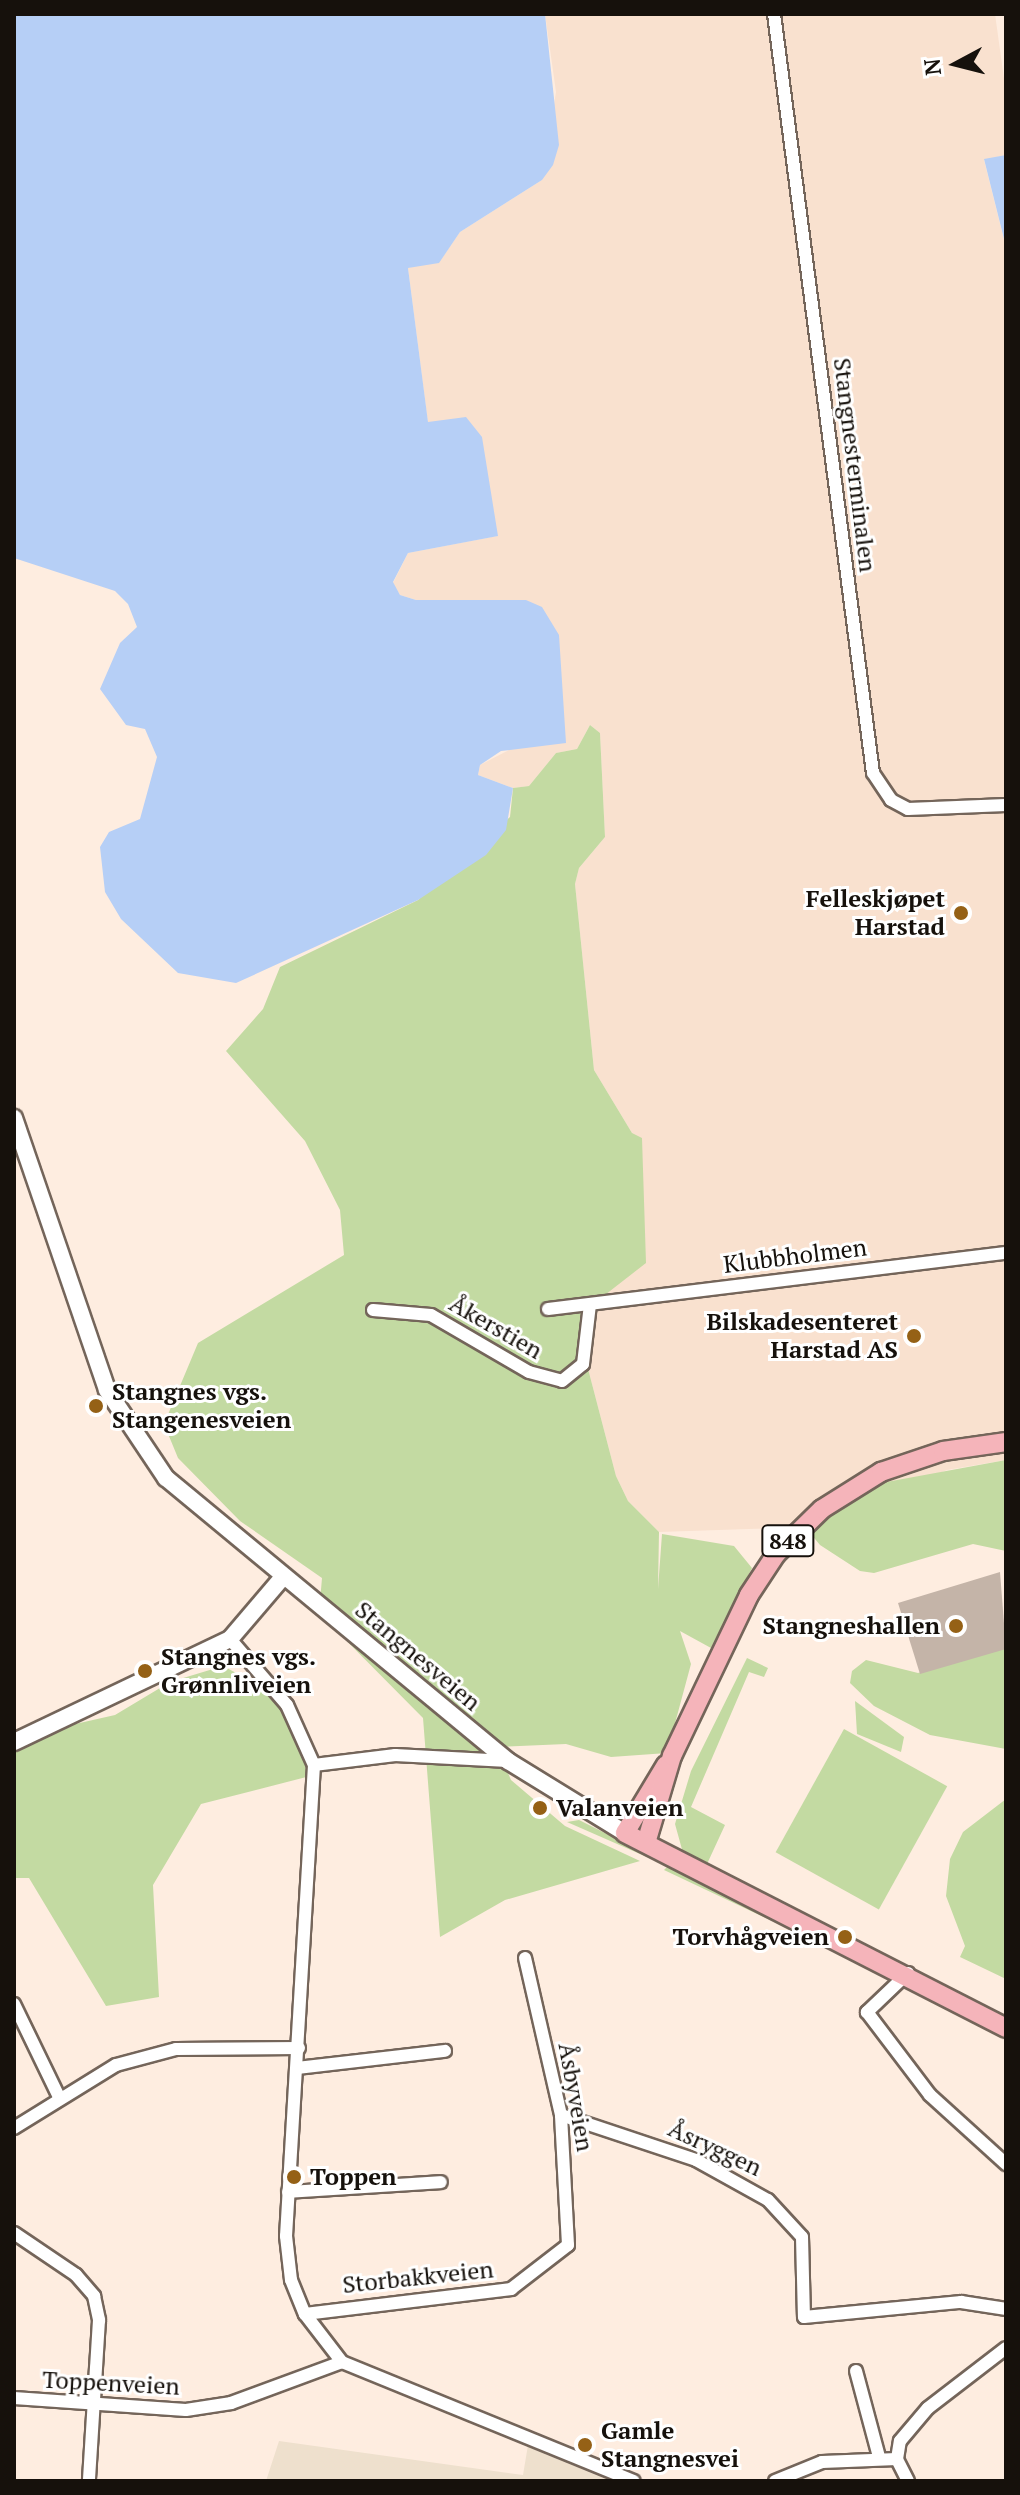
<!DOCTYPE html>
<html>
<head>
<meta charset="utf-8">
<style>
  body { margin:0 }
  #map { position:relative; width:1020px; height:2495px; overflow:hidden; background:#feede0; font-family:"PT Serif",serif }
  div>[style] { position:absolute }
  .commercial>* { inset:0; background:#eee0cd }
  .built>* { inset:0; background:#f9e1cf }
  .green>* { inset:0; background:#c3daa2; transform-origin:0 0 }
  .water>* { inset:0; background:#b6cff6 }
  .building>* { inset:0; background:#c4b4a8 }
  .roads { filter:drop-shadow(2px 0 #74655a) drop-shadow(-2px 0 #74655a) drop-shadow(0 2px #74655a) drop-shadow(0 -2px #74655a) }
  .street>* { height:12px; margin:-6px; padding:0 6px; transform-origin:6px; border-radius:6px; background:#fff }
  .secondary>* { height:16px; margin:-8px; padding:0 8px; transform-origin:8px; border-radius:8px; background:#fff }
  .primary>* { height:18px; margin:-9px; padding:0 9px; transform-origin:9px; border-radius:9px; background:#f5b4ba }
  .dots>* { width:22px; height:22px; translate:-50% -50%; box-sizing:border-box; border:4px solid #fff; border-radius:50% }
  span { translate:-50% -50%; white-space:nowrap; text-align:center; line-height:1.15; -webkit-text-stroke:6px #fff; paint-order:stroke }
  .shield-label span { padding:2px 6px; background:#fff; border:2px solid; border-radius:6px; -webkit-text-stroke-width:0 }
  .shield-label { font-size:22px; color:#16110c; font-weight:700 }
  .street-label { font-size:24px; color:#16110c }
  .poi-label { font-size:24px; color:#16110c; font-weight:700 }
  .right { translate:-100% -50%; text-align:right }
  .left { translate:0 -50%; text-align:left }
  .frame { position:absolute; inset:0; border:16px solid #16110c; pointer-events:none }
  .north { position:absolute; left:916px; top:24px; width:80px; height:80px; -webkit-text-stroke:6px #fff; paint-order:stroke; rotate:263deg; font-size:22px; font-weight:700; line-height:32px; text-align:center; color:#16110c }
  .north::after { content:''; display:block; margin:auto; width:28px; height:36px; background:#16110c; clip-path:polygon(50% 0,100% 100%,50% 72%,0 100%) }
</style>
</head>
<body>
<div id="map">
  <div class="commercial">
    <i style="clip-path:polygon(529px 2439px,611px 2481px,266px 2481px,279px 2441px,523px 2475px)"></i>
  </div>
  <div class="built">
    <i style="clip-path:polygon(545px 14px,995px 14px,1006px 93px,1006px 155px,984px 160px,1006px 248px,1006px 1460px,947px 1470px,805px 1527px,659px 1532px,628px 1501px,616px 1476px,580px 1338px,632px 1133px,594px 1070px,575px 884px,579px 868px,605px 837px,600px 733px,590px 725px,577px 749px,556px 753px,529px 786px,513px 788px,478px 775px,480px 765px,513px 748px,493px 601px,416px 600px,400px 595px,393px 583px,408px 553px,497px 536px,428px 423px,408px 268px,442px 258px,460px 232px,542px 180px,556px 92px)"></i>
  </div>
  <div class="green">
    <i style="clip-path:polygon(590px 725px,600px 733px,605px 837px,579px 868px,575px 884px,594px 1070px,632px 1133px,642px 1138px,646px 1263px,583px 1312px,580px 1338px,616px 1476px,628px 1501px,659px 1532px,658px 1589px,662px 1534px,734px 1546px,752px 1568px,711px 1648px,680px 1631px,691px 1664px,667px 1753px,611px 1757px,566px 1744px,497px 1747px,511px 1780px,565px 1826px,640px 1861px,505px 1900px,440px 1937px,423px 1718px,319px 1613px,322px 1578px,240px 1521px,178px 1458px,164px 1424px,198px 1343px,344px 1255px,340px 1210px,305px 1141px,226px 1051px,263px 1009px,280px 967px,418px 900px,510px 817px,513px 788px,529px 786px,556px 753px,577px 749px)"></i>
    <i style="clip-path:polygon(1006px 1460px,1006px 1551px,973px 1544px,874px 1573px,860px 1571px,820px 1545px,805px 1527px,829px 1504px,881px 1483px)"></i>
    <i style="clip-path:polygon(1006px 1633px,1006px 1749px,930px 1735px,874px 1706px,850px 1683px,852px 1671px,866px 1660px,918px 1673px,974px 1655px)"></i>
    <i style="clip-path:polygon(747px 1658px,768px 1668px,764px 1677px,749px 1672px,691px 1807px,725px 1825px,707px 1864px,683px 1853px,675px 1824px,691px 1771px)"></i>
    <i style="clip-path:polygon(223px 1666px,274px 1693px,322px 1773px,201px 1804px,153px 1885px,159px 1997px,106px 2006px,29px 1878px,14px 1878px,14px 1747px,62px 1727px,115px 1715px,170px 1682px)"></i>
    <i style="clip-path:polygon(855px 1701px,904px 1737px,901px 1752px,857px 1734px)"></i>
    <i style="left:844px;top:1729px;width:118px;height:141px;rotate:29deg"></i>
    <i style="clip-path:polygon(1006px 1799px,1006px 1979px,960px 1957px,965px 1946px,946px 1896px,950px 1859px,963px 1832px)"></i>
    <i style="clip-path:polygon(579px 1820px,655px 1858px,656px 1861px,567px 1822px)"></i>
    <i style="clip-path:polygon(669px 1865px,859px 1962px,664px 1870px)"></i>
  </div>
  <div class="water">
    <i style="clip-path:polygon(14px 14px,545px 14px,559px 145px,553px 165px,542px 180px,460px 232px,439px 263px,408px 268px,428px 422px,466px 417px,482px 437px,498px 536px,408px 553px,393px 582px,400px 595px,416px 600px,526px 600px,542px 607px,559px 635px,566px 743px,501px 751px,480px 765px,478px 775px,513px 788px,506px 830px,486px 855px,418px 900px,236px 983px,178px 973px,121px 919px,105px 892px,100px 847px,109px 832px,140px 819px,157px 757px,145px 729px,126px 725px,100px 689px,120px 643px,137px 627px,128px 604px,115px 591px,14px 558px)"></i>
    <i style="clip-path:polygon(1006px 155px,1006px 247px,984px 159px)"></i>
  </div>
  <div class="building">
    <i style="clip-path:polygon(1000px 1572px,1006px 1649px,920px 1674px,898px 1603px)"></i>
  </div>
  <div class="roads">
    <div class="street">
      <i style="left:774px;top:14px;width:765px;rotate:82.57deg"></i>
      <i style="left:873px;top:773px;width:32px;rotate:56deg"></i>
      <i style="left:891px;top:800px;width:19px;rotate:28deg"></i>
      <i style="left:908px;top:809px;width:98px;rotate:-2.3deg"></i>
      <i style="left:548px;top:1309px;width:461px;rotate:-7deg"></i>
      <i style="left:373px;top:1310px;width:58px;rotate:4.9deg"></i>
      <i style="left:431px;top:1315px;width:113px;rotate:30.2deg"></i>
      <i style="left:529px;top:1372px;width:34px;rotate:15deg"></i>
      <i style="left:562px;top:1381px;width:27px;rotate:-39deg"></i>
      <i style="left:583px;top:1364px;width:60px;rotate:-83.3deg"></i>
      <i style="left:230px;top:1639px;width:87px;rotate:49.2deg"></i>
      <i style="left:287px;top:1705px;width:66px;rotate:65.8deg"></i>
      <i style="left:314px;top:1765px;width:472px;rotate:93.4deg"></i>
      <i style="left:286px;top:2236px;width:44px;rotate:83.5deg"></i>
      <i style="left:291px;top:2280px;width:37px;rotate:68deg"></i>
      <i style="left:305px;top:2314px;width:61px;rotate:52.4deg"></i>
      <i style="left:342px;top:2362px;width:315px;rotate:22.2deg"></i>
      <i style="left:314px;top:1765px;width:82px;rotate:-7deg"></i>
      <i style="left:395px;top:1755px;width:113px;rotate:3deg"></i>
      <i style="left:908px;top:1973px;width:57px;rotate:136.4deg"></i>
      <i style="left:867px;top:2012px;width:104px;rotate:52.8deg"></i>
      <i style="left:930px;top:2095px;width:103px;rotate:42.2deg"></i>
      <i style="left:14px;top:2004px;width:103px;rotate:64.2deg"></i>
      <i style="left:297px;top:2068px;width:149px;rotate:-6.6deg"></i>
      <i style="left:561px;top:2115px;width:142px;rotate:18.4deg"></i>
      <i style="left:696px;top:2160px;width:82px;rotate:29.1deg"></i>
      <i style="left:768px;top:2200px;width:50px;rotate:47.4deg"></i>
      <i style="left:802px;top:2237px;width:80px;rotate:88.6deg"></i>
      <i style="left:804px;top:2317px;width:158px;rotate:-5.5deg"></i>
      <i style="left:961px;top:2302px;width:46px;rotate:8.8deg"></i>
      <i style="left:14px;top:2128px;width:120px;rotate:-31.7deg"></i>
      <i style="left:116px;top:2065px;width:62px;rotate:-14.9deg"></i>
      <i style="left:176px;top:2049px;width:123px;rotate:-0.5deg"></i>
      <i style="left:288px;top:2192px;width:153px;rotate:-3.7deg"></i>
      <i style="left:14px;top:2233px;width:75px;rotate:34.1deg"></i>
      <i style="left:76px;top:2275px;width:28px;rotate:49deg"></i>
      <i style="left:94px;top:2296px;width:25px;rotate:78deg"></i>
      <i style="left:99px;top:2320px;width:161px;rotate:93.6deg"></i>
      <i style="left:305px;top:2314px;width:208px;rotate:-6.9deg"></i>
      <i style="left:511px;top:2289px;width:72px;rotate:-37.7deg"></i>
      <i style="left:568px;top:2245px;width:130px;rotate:-93.1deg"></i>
      <i style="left:561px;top:2115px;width:161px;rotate:-102.9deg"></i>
      <i style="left:856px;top:2371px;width:89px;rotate:75deg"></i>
      <i style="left:14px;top:2398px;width:172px;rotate:4deg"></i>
      <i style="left:186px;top:2410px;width:46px;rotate:-8.8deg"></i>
      <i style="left:231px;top:2403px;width:118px;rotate:-20.3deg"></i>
      <i style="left:775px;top:2481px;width:51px;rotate:-22deg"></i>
      <i style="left:822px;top:2462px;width:75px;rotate:-2.3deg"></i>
      <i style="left:908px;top:2481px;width:25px;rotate:-117deg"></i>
      <i style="left:897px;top:2459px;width:18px;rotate:-81deg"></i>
      <i style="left:900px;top:2441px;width:43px;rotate:-49.7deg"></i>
      <i style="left:928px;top:2408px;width:98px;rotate:-37.6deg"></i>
    </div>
    <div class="secondary">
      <i style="left:14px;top:1118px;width:287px;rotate:71.1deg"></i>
      <i style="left:107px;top:1390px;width:106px;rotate:56.2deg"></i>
      <i style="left:166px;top:1478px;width:444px;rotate:39.6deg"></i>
      <i style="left:508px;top:1761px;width:137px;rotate:31.6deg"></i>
      <i style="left:14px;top:1742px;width:239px;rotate:-25.5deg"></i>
      <i style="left:230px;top:1639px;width:82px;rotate:-49.5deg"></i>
    </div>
    <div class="primary">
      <i style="left:666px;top:1765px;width:79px;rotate:121.1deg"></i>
      <i style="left:625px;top:1833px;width:428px;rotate:27.1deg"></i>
      <i style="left:646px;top:1843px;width:91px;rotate:-73.4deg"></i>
      <i style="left:672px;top:1756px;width:178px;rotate:-64.4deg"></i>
      <i style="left:749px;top:1595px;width:49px;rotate:-56.6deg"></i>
      <i style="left:776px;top:1554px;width:64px;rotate:-44.4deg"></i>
      <i style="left:822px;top:1509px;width:70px;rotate:-32.1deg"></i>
      <i style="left:881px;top:1472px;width:65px;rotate:-18.7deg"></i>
      <i style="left:943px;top:1451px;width:64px;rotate:-8.1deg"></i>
    </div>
  </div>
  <div class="dots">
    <i style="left:961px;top:913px;background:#956116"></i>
    <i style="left:914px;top:1336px;background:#956116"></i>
    <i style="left:96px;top:1406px;background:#956116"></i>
    <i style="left:956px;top:1626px;background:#956116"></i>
    <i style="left:145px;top:1671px;background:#956116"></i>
    <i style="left:540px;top:1808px;background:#956116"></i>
    <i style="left:845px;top:1937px;background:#956116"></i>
    <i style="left:294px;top:2177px;background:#956116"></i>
    <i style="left:585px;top:2445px;background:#956116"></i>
  </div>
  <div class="shield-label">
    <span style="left:788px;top:1541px">848</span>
  </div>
  <div class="street-label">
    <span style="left:855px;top:465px;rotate:83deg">Stangnesterminalen</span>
    <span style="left:795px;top:1256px;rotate:-7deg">Klubbholmen</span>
    <span style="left:496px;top:1327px;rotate:30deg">Åkerstien</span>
    <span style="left:418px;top:1656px;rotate:40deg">Stangnesveien</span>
    <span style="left:576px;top:2097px;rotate:80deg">Åsbyveien</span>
    <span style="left:715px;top:2148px;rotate:25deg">Åsryggen</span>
    <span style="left:418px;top:2277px;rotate:-6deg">Storbakkveien</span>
    <span style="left:111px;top:2383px;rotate:3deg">Toppenveien</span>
  </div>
  <div class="poi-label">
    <span class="right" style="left:945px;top:913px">Felleskjøpet<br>Harstad</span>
    <span class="right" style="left:898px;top:1336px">Bilskadesenteret<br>Harstad AS</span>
    <span class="left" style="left:112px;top:1406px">Stangnes vgs.<br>Stangenesveien</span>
    <span class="right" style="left:940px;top:1626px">Stangneshallen</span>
    <span class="left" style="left:161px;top:1671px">Stangnes vgs.<br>Grønnliveien</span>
    <span class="left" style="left:556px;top:1808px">Valanveien</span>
    <span class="right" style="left:829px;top:1937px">Torvhågveien</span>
    <span class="left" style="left:310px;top:2177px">Toppen</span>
    <span class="left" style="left:601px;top:2445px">Gamle<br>Stangnesvei</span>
  </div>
  <div class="frame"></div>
  <div class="north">N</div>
</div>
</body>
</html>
